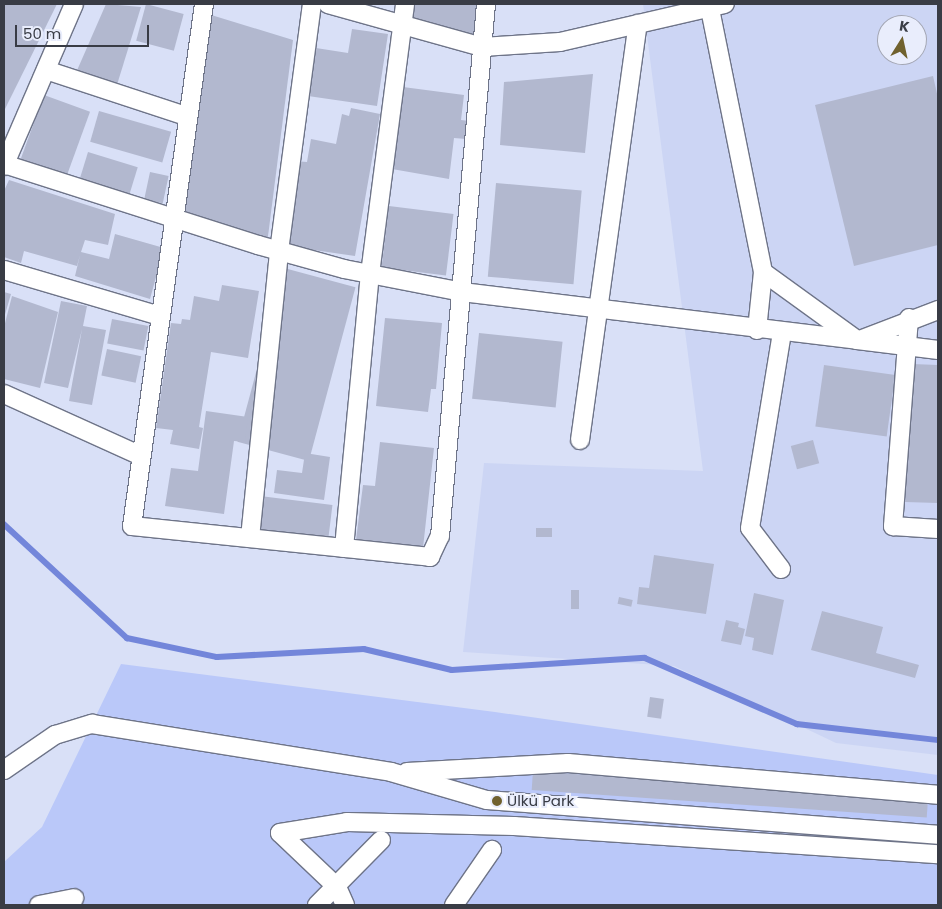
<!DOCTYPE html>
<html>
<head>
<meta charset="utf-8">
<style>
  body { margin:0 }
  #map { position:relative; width:942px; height:909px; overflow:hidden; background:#d9e0f7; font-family:Poppins,sans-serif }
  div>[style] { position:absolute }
  .built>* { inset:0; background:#ccd5f4 }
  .green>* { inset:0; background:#bac8f9 }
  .stream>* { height:5.5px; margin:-2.75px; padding:0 2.75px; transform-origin:2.75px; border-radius:2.75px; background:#7386da }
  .building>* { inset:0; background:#b2b8cf; transform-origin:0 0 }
  .roads { filter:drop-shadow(1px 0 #6e7488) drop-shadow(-1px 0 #6e7488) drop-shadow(0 1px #6e7488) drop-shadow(0 -1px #6e7488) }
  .minor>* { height:18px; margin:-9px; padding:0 9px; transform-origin:9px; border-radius:9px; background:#fff }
  .dots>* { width:14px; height:14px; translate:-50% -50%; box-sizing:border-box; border:2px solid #e9edfc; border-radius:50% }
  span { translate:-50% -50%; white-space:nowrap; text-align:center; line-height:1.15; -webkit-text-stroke:4px #e9edfc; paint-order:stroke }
  .poi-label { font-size:15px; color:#393c45 }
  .left { translate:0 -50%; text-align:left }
  .frame { position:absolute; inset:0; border:5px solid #393c45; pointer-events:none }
  .north { position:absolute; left:877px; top:15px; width:50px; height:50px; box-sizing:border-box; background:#e9edfc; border:1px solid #a3a6b3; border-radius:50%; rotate:10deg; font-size:14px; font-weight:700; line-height:20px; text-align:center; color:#393c45 }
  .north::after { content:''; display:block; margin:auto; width:18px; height:22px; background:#70612e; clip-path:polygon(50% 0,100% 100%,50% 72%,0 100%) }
  .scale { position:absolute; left:15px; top:25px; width:134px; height:22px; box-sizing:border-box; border:2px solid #393c45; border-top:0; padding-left:6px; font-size:15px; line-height:18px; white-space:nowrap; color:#393c45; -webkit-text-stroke:4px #e9edfc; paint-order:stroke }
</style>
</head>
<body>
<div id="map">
  <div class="built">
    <i style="clip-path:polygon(evenodd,643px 4px,938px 4px,938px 755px,836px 743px,674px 666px,463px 652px,484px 463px,703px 471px,643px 4px,887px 25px,917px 25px,917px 55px,887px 55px,887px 25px)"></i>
  </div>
  <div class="green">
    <i style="clip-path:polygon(121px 664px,495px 712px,938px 775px,938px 905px,4px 905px,4px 862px,42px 827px)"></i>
  </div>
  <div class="stream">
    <i style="left:4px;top:524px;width:168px;rotate:42.8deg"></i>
    <i style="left:127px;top:638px;width:92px;rotate:11.9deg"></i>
    <i style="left:217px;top:657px;width:147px;rotate:-3.1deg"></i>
    <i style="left:364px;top:649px;width:90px;rotate:13.4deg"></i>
    <i style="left:452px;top:670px;width:193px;rotate:-3.6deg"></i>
    <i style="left:645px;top:658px;width:166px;rotate:23.5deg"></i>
    <i style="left:797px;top:724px;width:142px;rotate:6.5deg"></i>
  </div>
  <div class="building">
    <i style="clip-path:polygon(4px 4px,57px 4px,4px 111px)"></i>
    <i style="clip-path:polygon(106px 4px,141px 7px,116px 88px,75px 75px)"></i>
    <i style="left:146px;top:4px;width:39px;height:38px;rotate:15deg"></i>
    <i style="clip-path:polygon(410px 4px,478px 4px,475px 39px,408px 19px)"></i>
    <i style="clip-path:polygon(208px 14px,293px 40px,267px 244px,178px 213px)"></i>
    <i style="clip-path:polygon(352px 29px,388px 34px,377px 106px,308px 96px,316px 48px,348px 53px)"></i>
    <i style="clip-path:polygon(593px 74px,585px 153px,500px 145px,504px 82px)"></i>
    <i style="clip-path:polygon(933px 76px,938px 98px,938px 245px,854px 266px,815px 105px)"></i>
    <i style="clip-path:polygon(403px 87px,464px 95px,461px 120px,469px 121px,466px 139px,454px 138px,449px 179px,392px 169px)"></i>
    <i style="left:44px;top:95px;width:49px;height:75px;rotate:20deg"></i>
    <i style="clip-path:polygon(351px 108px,380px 114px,355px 256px,286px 246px,294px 161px,307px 162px,311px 139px,336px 144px,342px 114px,349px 116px)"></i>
    <i style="left:99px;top:111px;width:75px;height:32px;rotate:16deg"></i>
    <i style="left:88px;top:152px;width:52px;height:34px;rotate:17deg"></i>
    <i style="left:150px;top:172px;width:19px;height:28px;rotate:12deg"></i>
    <i style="clip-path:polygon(9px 180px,115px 214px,108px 245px,85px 240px,81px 252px,109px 259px,115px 234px,164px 248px,150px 299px,75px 276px,80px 255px,77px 266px,24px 251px,21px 263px,4px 257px,4px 191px)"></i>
    <i style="left:496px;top:183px;width:86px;height:94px;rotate:5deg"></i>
    <i style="left:389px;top:206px;width:65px;height:62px;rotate:7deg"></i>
    <i style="left:284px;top:268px;width:74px;height:180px;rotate:15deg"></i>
    <i style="clip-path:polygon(222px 285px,259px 291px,248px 358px,211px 352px,199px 427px,203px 428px,199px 449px,170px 444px,173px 430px,156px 428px,171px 323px,181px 324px,182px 319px,190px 320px,194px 296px,219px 301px)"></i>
    <i style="clip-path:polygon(4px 292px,11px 294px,4px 318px)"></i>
    <i style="clip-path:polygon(12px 296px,58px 312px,40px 388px,4px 379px,4px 327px)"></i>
    <i style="clip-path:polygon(61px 301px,87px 306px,83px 326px,106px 330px,92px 405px,69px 401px,82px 329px,68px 388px,44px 383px)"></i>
    <i style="clip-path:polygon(385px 318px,442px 323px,436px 389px,431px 389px,428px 412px,376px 406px)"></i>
    <i style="left:112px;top:319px;width:37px;height:25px;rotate:11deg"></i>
    <i style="left:479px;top:333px;width:84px;height:66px;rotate:6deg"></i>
    <i style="left:107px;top:349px;width:35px;height:27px;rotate:12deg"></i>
    <i style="clip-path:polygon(912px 364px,938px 365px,938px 503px,905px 502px)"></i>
    <i style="left:824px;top:365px;width:72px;height:62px;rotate:8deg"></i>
    <i style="clip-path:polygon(206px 411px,248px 417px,245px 442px,234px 441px,224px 514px,165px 506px,171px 468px,198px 471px)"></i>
    <i style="left:813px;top:440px;width:24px;height:23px;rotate:75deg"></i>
    <i style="clip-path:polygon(380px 442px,434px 448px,423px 548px,356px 540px,363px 485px,375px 486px)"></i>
    <i style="clip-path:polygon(305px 453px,330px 457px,324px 500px,274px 493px,277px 470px,302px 473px)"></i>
    <i style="left:260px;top:496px;width:73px;height:35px;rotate:7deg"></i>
    <i style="left:552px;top:528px;width:9px;height:16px;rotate:90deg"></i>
    <i style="clip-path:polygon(654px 555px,714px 564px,706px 614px,637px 604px,639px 587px,649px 588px)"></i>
    <i style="left:571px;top:590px;width:8px;height:19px"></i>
    <i style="clip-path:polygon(754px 593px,784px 600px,773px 655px,752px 650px,754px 638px,745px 636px)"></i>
    <i style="left:619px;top:597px;width:14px;height:7px;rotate:12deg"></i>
    <i style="clip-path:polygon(822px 611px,883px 627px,876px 653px,919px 665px,915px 678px,811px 650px)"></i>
    <i style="clip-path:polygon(726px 620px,739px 623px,738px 627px,745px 629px,741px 645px,721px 641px)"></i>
    <i style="left:650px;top:697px;width:14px;height:20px;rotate:8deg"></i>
    <i style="left:533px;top:771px;width:396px;height:19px;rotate:4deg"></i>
  </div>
  <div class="roads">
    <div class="minor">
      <i style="left:204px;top:4px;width:527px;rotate:97.85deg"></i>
      <i style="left:132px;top:526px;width:300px;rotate:5.9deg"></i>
      <i style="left:430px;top:557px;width:23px;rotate:-65deg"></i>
      <i style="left:440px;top:536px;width:534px;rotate:-85.06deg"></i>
      <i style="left:328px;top:4px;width:160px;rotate:15.6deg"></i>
      <i style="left:482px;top:47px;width:78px;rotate:-3.7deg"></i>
      <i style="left:560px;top:42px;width:169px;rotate:-13deg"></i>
      <i style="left:709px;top:4px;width:273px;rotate:78.6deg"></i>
      <i style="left:763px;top:272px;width:116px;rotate:35.9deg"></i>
      <i style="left:857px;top:340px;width:82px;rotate:7deg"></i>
      <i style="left:46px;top:70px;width:147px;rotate:18.2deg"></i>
      <i style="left:4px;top:164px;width:267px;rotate:17.7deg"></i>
      <i style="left:258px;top:245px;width:89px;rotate:15.6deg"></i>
      <i style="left:344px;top:269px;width:120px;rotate:11deg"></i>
      <i style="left:462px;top:292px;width:398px;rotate:6.9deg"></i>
      <i style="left:4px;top:166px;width:176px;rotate:-66.6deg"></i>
      <i style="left:4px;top:270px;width:163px;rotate:16.4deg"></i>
      <i style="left:909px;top:318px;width:209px;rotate:94.4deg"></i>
      <i style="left:893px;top:526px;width:45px;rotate:3.8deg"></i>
      <i style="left:757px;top:330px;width:58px;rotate:-84.1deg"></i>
      <i style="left:860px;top:340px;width:84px;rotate:-21deg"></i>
      <i style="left:4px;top:394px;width:150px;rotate:24.3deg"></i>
      <i style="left:580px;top:440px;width:420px;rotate:-82.1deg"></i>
      <i style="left:250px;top:538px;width:288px;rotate:-84.2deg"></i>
      <i style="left:279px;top:251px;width:249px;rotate:-82.4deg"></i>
      <i style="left:344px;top:548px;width:275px;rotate:-84.6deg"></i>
      <i style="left:370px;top:274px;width:272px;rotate:-82.6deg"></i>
      <i style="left:781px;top:569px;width:51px;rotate:-127.1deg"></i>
      <i style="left:750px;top:528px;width:198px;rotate:-80.7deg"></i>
      <i style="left:4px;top:770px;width:62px;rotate:-34.5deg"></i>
      <i style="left:55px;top:735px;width:39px;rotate:-17deg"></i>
      <i style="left:92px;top:724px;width:303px;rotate:9.1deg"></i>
      <i style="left:391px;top:772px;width:100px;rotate:16.3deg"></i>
      <i style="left:487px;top:800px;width:452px;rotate:4.4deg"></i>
      <i style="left:407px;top:772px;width:161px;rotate:-3.2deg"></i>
      <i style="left:568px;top:763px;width:371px;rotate:4.9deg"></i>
      <i style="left:280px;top:833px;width:68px;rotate:-9.3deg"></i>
      <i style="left:347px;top:822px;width:167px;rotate:1.4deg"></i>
      <i style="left:514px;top:826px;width:425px;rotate:3.8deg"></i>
      <i style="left:280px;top:833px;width:79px;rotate:43.5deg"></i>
      <i style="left:337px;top:887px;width:20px;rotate:66deg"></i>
      <i style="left:39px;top:905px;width:36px;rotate:-11deg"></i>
      <i style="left:317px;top:905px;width:91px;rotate:-45.4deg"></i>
      <i style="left:454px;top:905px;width:67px;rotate:-55.4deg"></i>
    </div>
  </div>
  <div class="dots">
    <i style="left:497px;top:801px;background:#70612e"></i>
  </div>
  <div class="poi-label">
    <span class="left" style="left:507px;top:801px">Ülkü Park</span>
  </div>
  <div class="frame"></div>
  <div class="north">K</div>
  <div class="scale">50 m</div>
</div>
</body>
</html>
